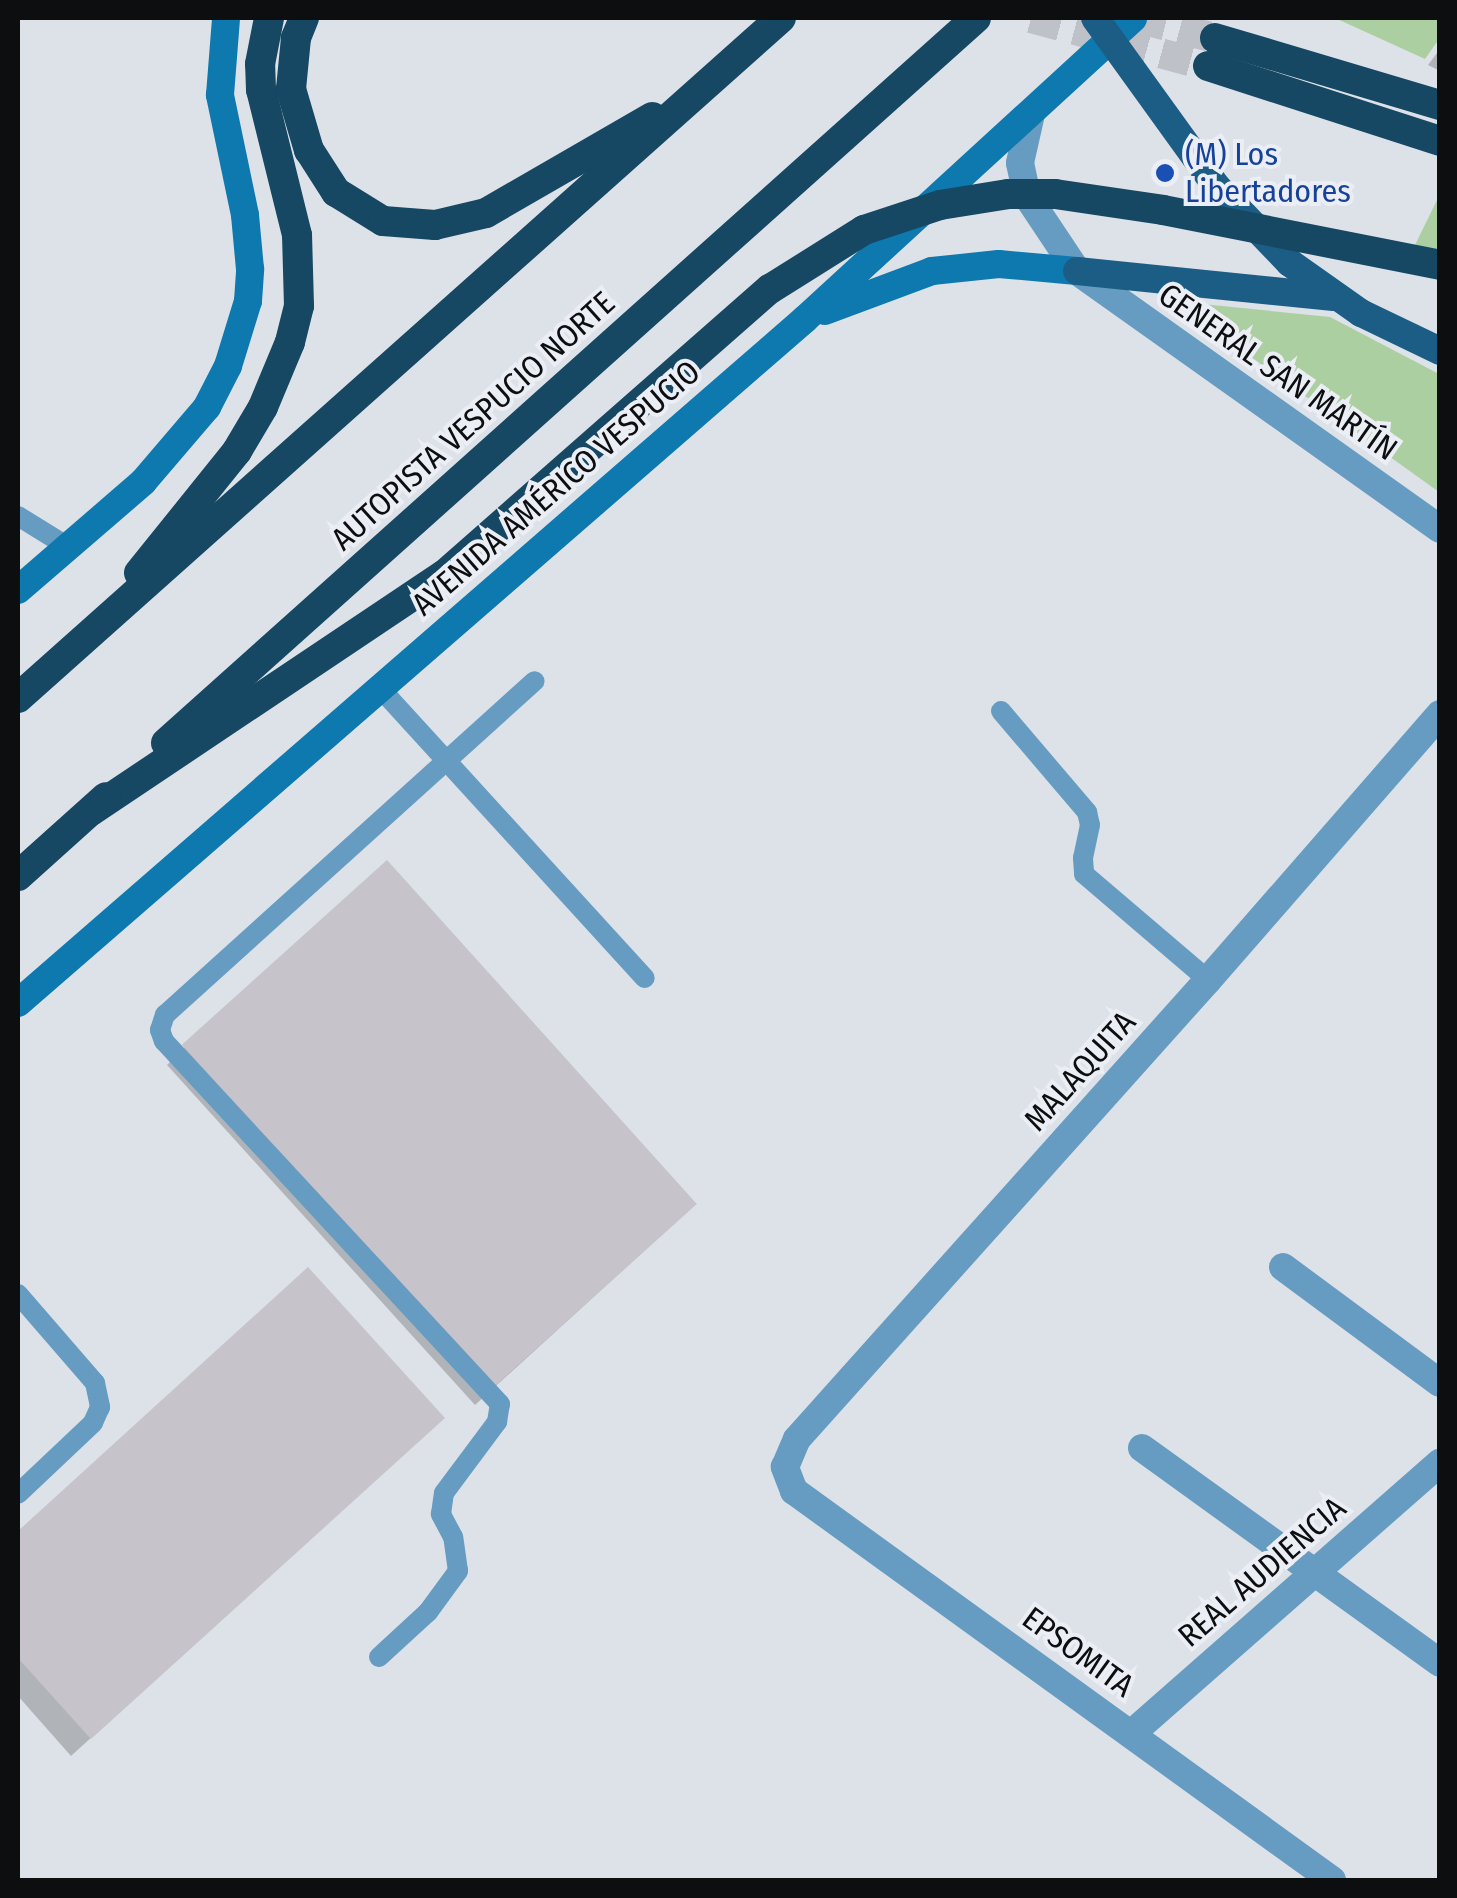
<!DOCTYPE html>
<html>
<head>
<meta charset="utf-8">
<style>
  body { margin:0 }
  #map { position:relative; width:1457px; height:1898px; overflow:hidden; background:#dde1e8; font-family:"Fira Sans Condensed",sans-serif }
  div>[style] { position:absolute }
  .green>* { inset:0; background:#accfa1 }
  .shadow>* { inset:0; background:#0003 }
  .building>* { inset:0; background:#c7c3cb; transform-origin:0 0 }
  .motorway-tunnel>* { height:30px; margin-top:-15px; transform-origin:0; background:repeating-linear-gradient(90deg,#bec1c8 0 30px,transparent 0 45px) }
  .service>* { height:20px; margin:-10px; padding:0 10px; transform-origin:10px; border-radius:10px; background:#669cc1 }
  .minor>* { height:28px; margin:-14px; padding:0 14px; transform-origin:14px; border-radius:14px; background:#669cc1 }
  .tertiary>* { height:28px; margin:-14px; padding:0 14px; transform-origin:14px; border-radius:14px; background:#669cc1 }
  .secondary>* { height:28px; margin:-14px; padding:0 14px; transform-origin:14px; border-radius:14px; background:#0d79af }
  .primary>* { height:28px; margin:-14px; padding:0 14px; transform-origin:14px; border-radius:14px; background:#1b5d84 }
  .motorway>* { height:30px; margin:-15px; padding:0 15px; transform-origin:15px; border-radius:15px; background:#164763 }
  .dots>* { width:28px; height:28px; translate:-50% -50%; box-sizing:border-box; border:5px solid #ebeef5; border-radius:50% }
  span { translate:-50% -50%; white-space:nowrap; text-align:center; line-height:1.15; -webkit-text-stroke:8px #ebeef5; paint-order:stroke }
  .transit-label { font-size:32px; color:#164399 }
  .left { translate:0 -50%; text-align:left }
  .street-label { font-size:32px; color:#0d0e10 }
  .frame { position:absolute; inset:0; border:20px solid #0d0e10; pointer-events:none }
</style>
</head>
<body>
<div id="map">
  <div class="green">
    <i style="clip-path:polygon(1335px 18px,1439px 18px,1439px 39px,1425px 59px)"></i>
    <i style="clip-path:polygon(1439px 196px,1439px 251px,1415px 245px)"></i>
    <i style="clip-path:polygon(1173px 301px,1330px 317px,1439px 374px,1439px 492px)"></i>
  </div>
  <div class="shadow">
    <i style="clip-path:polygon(1440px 49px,1440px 71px,1428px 65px)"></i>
    <i style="clip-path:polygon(185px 1047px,677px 1221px,475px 1405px,167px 1065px)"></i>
    <i style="clip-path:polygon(308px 1270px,423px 1436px,71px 1756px,18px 1696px,18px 1534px)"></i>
  </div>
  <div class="building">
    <i style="left:387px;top:860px;width:463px;height:276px;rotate:48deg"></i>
    <i style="clip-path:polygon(308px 1267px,445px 1418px,91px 1739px,18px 1658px,18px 1531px)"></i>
  </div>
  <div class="motorway-tunnel">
    <i style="left:1031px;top:18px;width:183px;rotate:15.2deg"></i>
    <i style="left:1136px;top:18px;width:81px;rotate:14.2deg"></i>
  </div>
  <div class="service">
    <i style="left:18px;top:516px;width:59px;rotate:31.8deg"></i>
    <i style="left:379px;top:687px;width:394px;rotate:47.6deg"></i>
    <i style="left:1001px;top:711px;width:133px;rotate:49.6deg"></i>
    <i style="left:1087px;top:812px;width:13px;rotate:77deg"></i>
    <i style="left:1090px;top:825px;width:34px;rotate:102deg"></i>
    <i style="left:1083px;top:858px;width:16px;rotate:86deg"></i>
    <i style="left:1084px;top:874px;width:163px;rotate:40.5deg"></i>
    <i style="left:18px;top:1294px;width:118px;rotate:49.1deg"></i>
    <i style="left:95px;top:1383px;width:25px;rotate:78deg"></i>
    <i style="left:100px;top:1407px;width:17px;rotate:114deg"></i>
    <i style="left:93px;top:1423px;width:103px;rotate:136.6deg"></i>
    <i style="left:379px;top:1657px;width:67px;rotate:-42.6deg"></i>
    <i style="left:428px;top:1612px;width:51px;rotate:-53.8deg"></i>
    <i style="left:458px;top:1571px;width:34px;rotate:-98deg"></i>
    <i style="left:453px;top:1537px;width:26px;rotate:-118deg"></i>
    <i style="left:441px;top:1514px;width:21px;rotate:-82deg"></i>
    <i style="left:444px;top:1493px;width:89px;rotate:-53.3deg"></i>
    <i style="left:497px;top:1422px;width:18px;rotate:-81deg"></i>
    <i style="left:500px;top:1404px;width:495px;rotate:-132.8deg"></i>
    <i style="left:164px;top:1041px;width:12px;rotate:-110deg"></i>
    <i style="left:160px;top:1030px;width:16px;rotate:-72deg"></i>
    <i style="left:165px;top:1015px;width:498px;rotate:-42.1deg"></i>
  </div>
  <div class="minor">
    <i style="left:1283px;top:1267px;width:195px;rotate:36.5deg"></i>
    <i style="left:1142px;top:1448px;width:367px;rotate:35.8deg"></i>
    <i style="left:1131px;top:1734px;width:411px;rotate:-41.3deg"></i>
    <i style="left:1332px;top:1880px;width:664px;rotate:-144.13deg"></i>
    <i style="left:794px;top:1491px;width:26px;rotate:-111deg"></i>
    <i style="left:785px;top:1467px;width:30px;rotate:-67deg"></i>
    <i style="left:797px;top:1439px;width:616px;rotate:-48.16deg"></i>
    <i style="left:1208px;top:980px;width:353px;rotate:-48.9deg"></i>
  </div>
  <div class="tertiary">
    <i style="left:1031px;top:114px;width:50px;rotate:102.7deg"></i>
    <i style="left:1020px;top:163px;width:34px;rotate:78deg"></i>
    <i style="left:1027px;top:196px;width:90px;rotate:56.3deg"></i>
    <i style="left:1077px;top:271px;width:445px;rotate:35.4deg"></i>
  </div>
  <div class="secondary">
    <i style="left:825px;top:311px;width:114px;rotate:-20.5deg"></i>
    <i style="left:932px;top:271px;width:67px;rotate:-6deg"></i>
    <i style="left:999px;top:264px;width:78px;rotate:5.1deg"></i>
    <i style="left:18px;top:590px;width:165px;rotate:-40.8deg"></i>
    <i style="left:143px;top:482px;width:99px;rotate:-49.5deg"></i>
    <i style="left:207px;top:407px;width:46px;rotate:-62.9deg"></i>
    <i style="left:228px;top:366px;width:68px;rotate:-72.9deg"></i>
    <i style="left:248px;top:301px;width:32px;rotate:-86deg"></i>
    <i style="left:250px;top:269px;width:54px;rotate:-95.3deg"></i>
    <i style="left:245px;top:215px;width:123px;rotate:-101.8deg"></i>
    <i style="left:220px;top:95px;width:77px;rotate:-85.5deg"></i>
    <i style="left:18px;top:1003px;width:1043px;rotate:-40.99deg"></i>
    <i style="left:805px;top:319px;width:445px;rotate:-42.5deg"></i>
  </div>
  <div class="primary">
    <i style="left:1095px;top:18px;width:208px;rotate:54.2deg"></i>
    <i style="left:1217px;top:187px;width:105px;rotate:46.2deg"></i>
    <i style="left:1290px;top:263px;width:87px;rotate:35.2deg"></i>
    <i style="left:1361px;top:313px;width:88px;rotate:25.7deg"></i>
    <i style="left:1077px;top:271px;width:258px;rotate:5.8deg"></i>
  </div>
  <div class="motorway">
    <i style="left:304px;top:18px;width:22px;rotate:112deg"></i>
    <i style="left:296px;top:38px;width:51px;rotate:95.6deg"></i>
    <i style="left:291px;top:89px;width:64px;rotate:73.6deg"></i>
    <i style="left:309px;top:150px;width:50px;rotate:57.3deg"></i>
    <i style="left:336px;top:192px;width:55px;rotate:31.7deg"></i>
    <i style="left:383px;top:221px;width:52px;rotate:4.4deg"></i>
    <i style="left:435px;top:225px;width:52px;rotate:-13.2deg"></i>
    <i style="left:486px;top:213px;width:192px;rotate:-30deg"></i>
    <i style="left:1215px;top:38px;width:235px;rotate:16.6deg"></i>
    <i style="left:1208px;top:66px;width:244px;rotate:17.9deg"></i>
    <i style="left:139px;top:573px;width:156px;rotate:-51.2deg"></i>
    <i style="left:237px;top:451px;width:51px;rotate:-59.4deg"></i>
    <i style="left:263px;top:407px;width:70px;rotate:-67.4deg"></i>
    <i style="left:290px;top:342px;width:37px;rotate:-76deg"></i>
    <i style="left:299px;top:306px;width:71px;rotate:-91.6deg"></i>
    <i style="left:297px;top:235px;width:149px;rotate:-103.9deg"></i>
    <i style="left:261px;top:90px;width:26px;rotate:-92deg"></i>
    <i style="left:260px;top:64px;width:47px;rotate:-78.9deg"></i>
    <i style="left:18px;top:698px;width:1022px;rotate:-41.71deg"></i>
    <i style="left:166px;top:743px;width:1087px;rotate:-41.83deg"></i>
    <i style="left:91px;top:811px;width:425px;rotate:-33.8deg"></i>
    <i style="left:444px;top:575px;width:434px;rotate:-41.3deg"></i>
    <i style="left:770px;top:289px;width:111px;rotate:-32.1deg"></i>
    <i style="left:864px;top:230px;width:80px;rotate:-18.2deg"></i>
    <i style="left:940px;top:205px;width:70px;rotate:-9.1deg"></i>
    <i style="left:1009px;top:194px;width:46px"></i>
    <i style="left:1055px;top:194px;width:109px;rotate:8.4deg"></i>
    <i style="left:1163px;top:210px;width:282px;rotate:11.2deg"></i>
    <i style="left:18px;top:876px;width:118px;rotate:-41.9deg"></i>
  </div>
  <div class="dots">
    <i style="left:1165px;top:173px;background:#1a4fb4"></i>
  </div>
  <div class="transit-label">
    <span class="left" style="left:1185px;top:173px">(M) Los<br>Libertadores</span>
  </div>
  <div class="street-label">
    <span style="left:1278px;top:372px;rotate:35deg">GENERAL SAN MARTÍN</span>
    <span style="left:473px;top:421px;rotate:-42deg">AUTOPISTA VESPUCIO NORTE</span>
    <span style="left:556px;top:488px;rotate:-41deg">AVENIDA AMÉRICO VESPUCIO</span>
    <span style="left:1080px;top:1071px;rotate:-48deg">MALAQUITA</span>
    <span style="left:1262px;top:1572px;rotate:-41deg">REAL AUDIENCIA</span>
    <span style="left:1078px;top:1652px;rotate:36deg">EPSOMITA</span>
  </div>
  <div class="frame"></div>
</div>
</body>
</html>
